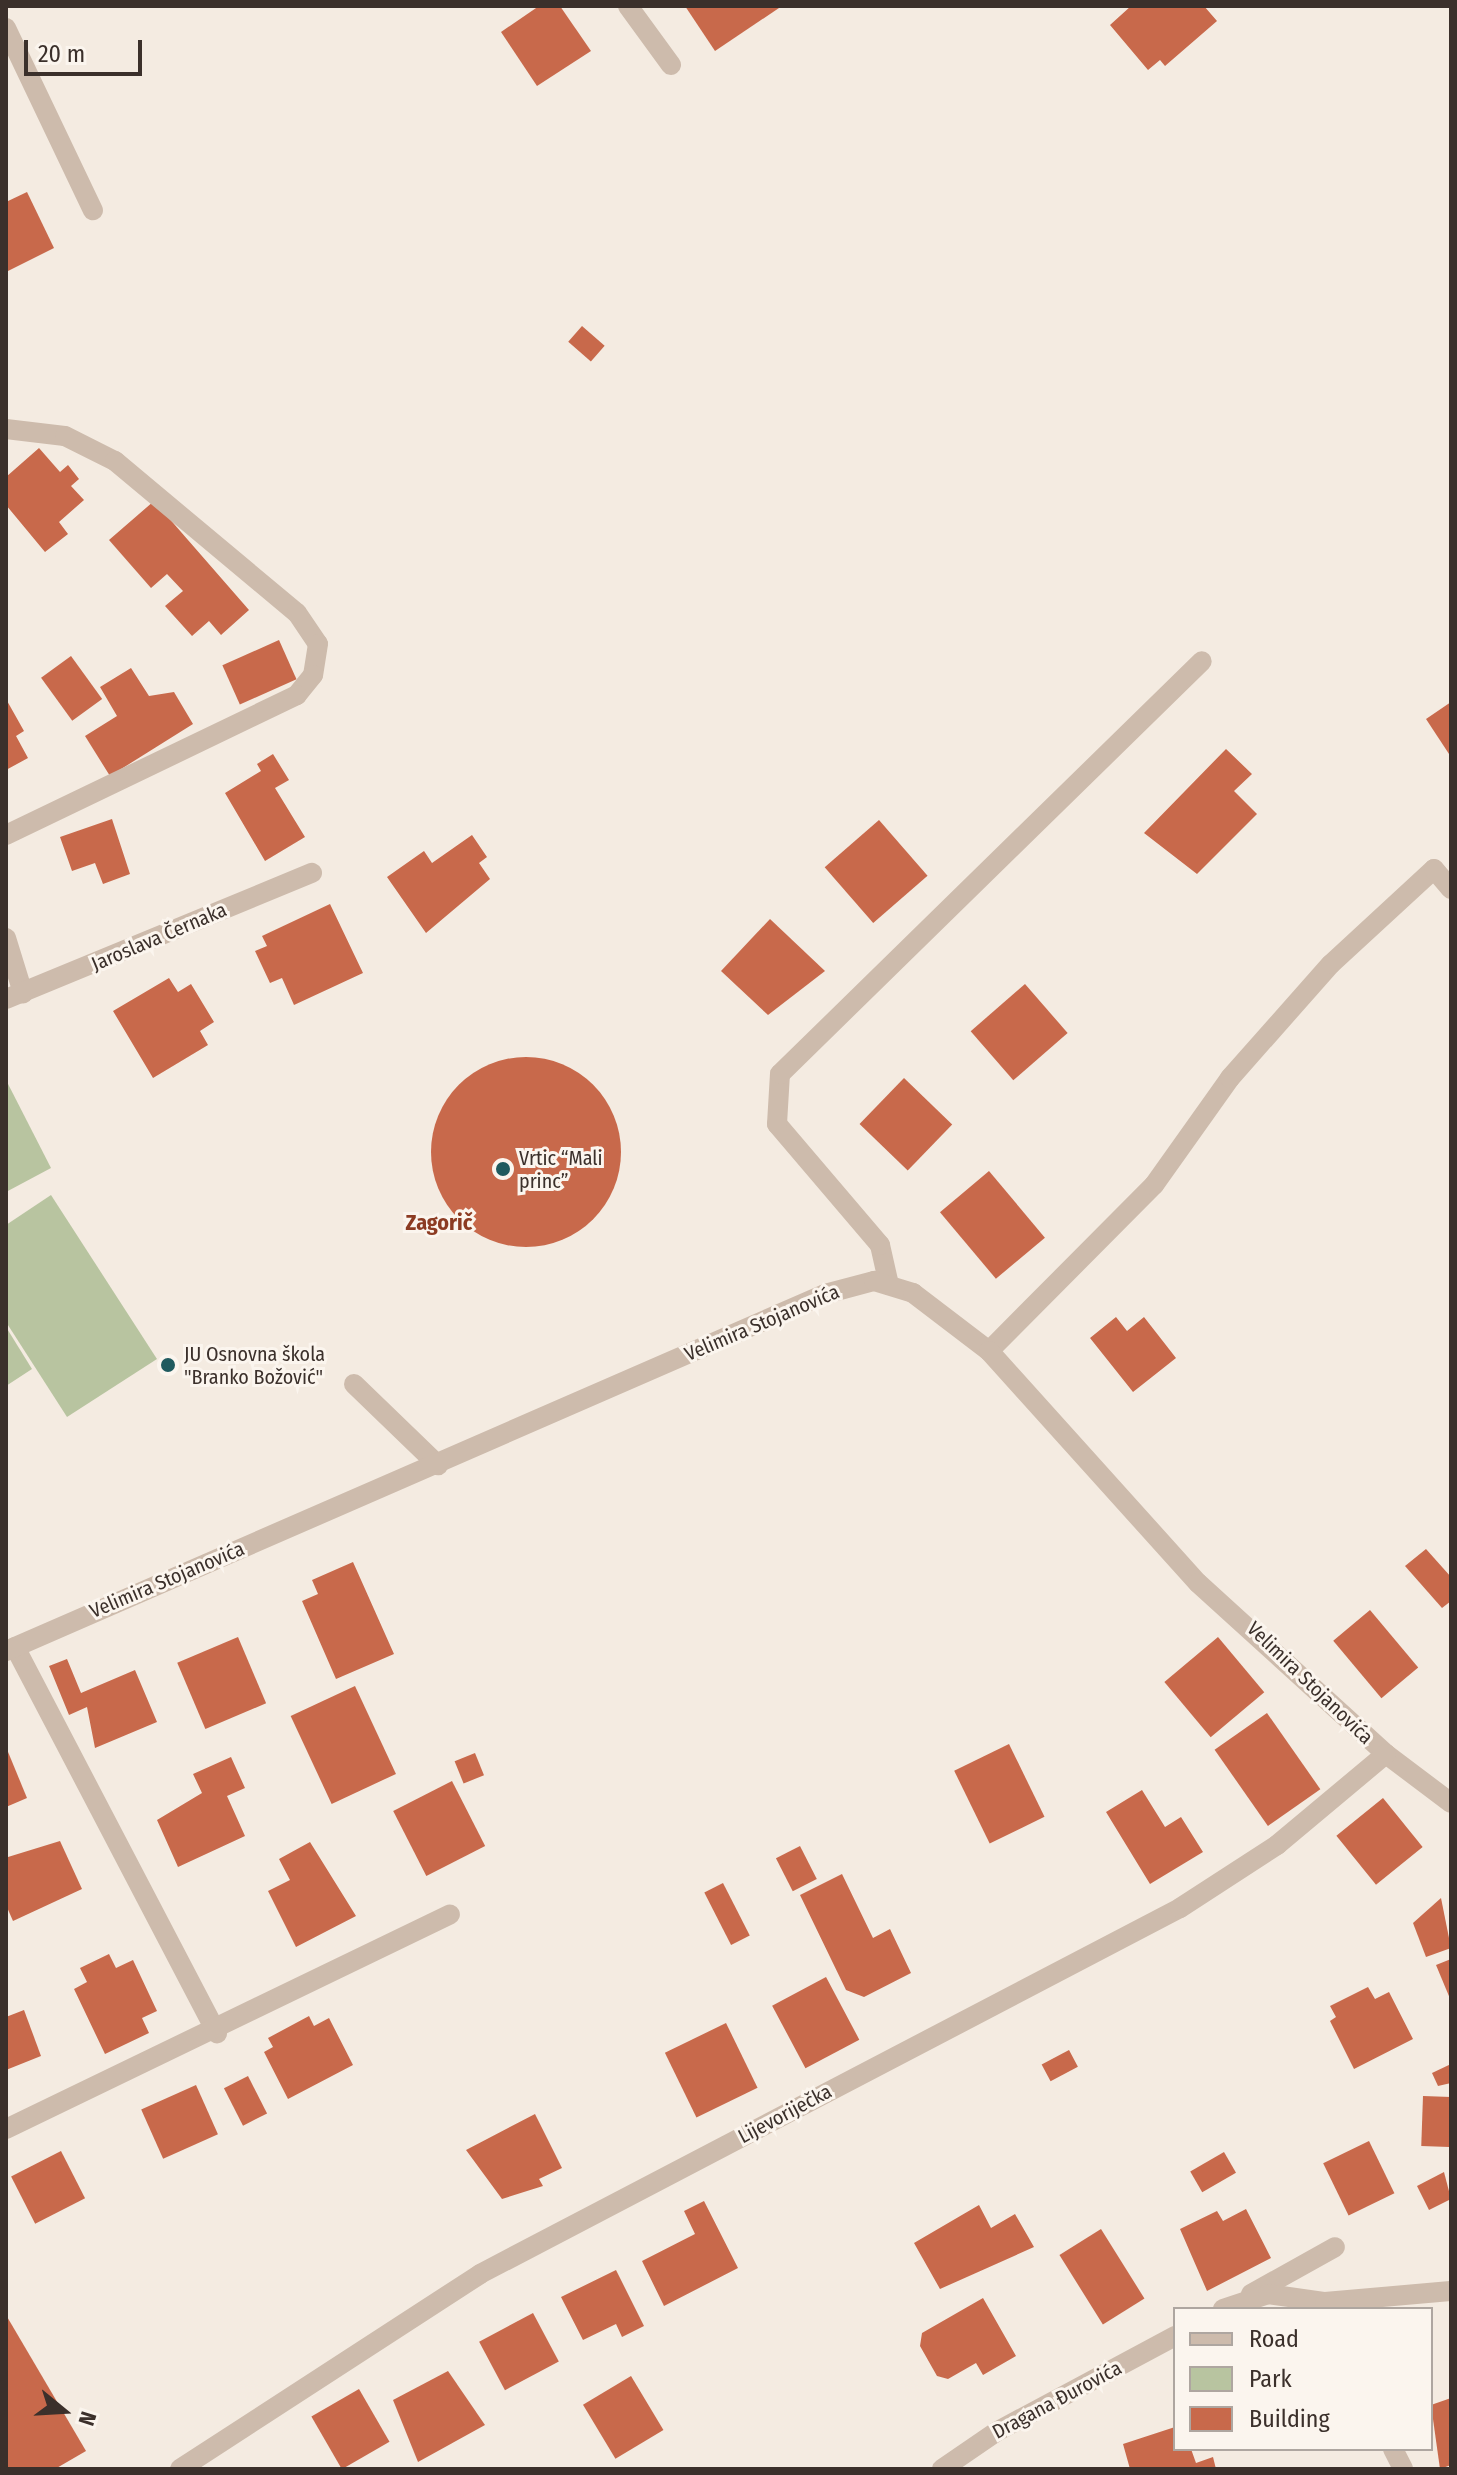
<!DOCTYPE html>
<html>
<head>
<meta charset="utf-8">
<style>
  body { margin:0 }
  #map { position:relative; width:1457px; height:2475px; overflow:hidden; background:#f4ebe1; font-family:"Fira Sans Condensed",sans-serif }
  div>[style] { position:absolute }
  .green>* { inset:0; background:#b8c4a0 }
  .building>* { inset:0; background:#c8694b; transform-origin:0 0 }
  .round { border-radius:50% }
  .minor>* { height:20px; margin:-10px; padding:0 10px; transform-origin:10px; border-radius:10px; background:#cdbbac }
  .dots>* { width:22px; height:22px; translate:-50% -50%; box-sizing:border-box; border:4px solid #fbf5ee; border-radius:50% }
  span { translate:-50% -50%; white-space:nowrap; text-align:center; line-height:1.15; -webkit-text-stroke:6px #fbf5ee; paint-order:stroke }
  .street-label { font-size:20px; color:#3b302b }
  .poi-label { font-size:20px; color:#3b302b }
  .left { translate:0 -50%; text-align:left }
  .neighbourhood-label { font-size:22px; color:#8c3b22; font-weight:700 }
  .frame { position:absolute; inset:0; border:8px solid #3b302b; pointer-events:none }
  .legend { position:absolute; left:1173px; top:2307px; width:260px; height:144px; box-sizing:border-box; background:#fbf5ee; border:2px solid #aea6a0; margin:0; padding:10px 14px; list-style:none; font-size:24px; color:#3b302b }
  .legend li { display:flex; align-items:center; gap:16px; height:40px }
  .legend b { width:40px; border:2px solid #aea6a0 }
  .north { position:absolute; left:24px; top:2371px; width:80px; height:80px; -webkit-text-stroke:6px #fbf5ee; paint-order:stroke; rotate:108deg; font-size:22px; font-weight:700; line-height:32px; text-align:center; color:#3b302b }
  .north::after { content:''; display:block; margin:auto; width:28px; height:36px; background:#3b302b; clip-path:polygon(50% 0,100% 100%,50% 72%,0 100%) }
  .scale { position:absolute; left:24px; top:40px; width:118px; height:36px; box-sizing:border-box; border:4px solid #3b302b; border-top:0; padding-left:10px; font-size:24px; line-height:28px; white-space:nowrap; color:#3b302b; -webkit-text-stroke:6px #fbf5ee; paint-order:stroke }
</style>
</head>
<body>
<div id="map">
  <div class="green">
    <i style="clip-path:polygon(6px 1080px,51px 1168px,6px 1192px)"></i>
    <i style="clip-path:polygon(51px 1195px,157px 1359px,67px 1417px,6px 1322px,6px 1225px)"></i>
    <i style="clip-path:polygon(6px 1327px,32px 1369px,6px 1386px)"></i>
  </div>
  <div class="building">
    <i style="clip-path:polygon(539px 6px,560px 6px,591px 51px,537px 86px,501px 32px)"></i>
    <i style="clip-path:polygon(685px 6px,778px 6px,779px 8px,715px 51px)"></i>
    <i style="clip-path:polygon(1131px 6px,1204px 6px,1217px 21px,1165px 66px,1160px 60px,1148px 70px,1110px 25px)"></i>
    <i style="clip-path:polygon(27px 192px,54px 248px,6px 272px,6px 202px)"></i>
    <i style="left:582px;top:326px;width:30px;height:21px;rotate:41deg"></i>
    <i style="clip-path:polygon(39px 448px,60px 472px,68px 465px,79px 479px,71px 486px,84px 500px,59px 522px,68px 534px,45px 552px,6px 505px,6px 477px)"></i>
    <i style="clip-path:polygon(154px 501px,249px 610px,221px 635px,209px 621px,192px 636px,165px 606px,183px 591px,167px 574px,151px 588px,109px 540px)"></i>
    <i style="left:279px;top:640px;width:43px;height:62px;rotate:66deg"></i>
    <i style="left:71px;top:656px;width:53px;height:37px;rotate:54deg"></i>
    <i style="clip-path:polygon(131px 668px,149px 696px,174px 692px,193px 724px,110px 776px,85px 736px,117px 716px,100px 687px)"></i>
    <i style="clip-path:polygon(6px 699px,24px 731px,16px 736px,28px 758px,6px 770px)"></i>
    <i style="clip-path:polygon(1451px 702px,1451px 757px,1426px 719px)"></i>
    <i style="clip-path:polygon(1226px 749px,1252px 774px,1234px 791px,1257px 814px,1197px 874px,1144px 833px)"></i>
    <i style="clip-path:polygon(273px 754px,289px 780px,275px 788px,305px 837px,265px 861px,225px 793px,261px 771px,257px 764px)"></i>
    <i style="clip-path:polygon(112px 819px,130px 874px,103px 884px,95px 863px,72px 871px,60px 837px)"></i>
    <i style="left:879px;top:820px;width:74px;height:72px;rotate:49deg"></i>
    <i style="clip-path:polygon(472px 835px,487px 857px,479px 863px,490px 879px,426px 933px,387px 877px,424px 851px,432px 863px)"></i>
    <i style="clip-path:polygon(330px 904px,363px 973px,294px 1005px,282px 978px,270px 983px,255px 951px,267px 946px,262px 936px)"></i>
    <i style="clip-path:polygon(770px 919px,825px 971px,768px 1015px,721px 971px)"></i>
    <i style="clip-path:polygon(169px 978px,178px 992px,191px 984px,214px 1022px,200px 1031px,208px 1045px,153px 1078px,113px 1011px)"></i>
    <i style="left:1025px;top:984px;width:65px;height:72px;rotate:49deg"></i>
    <i class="round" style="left:431px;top:1057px;width:190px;height:190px"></i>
    <i style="left:904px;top:1078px;width:67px;height:64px;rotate:44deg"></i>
    <i style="left:989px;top:1171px;width:87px;height:64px;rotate:50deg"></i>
    <i style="clip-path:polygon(1116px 1317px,1127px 1331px,1144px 1317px,1176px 1358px,1133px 1392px,1090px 1338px)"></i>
    <i style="clip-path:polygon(1426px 1549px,1451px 1577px,1451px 1601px,1442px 1608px,1405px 1566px)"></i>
    <i style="clip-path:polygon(353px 1562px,394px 1654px,336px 1679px,302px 1601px,318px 1594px,312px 1580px)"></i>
    <i style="left:1370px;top:1610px;width:75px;height:48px;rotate:50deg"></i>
    <i style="left:238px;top:1637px;width:72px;height:66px;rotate:67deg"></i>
    <i style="left:1218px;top:1637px;width:72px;height:70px;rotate:50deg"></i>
    <i style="clip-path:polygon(67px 1659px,81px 1693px,135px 1670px,157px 1722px,95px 1748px,87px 1707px,69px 1715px,49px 1666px)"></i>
    <i style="left:355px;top:1686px;width:97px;height:71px;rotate:65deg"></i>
    <i style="left:1267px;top:1713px;width:93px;height:64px;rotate:55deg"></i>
    <i style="left:1009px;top:1744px;width:81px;height:61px;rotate:64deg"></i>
    <i style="clip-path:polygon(6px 1747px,27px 1798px,6px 1807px)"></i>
    <i style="left:475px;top:1753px;width:24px;height:22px;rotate:68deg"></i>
    <i style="clip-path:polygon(231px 1757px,245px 1788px,227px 1796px,245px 1836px,178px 1867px,157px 1820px,202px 1793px,193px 1774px)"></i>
    <i style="left:452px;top:1781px;width:73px;height:66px;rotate:63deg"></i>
    <i style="clip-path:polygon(1142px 1790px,1165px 1827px,1181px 1817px,1203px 1852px,1150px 1884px,1106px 1812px)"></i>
    <i style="left:1383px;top:1798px;width:63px;height:60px;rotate:51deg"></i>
    <i style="clip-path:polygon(60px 1841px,82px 1889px,13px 1921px,6px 1905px,8px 1857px)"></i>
    <i style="clip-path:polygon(310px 1842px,356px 1916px,296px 1947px,268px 1891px,290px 1880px,279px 1859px)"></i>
    <i style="left:800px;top:1846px;width:37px;height:27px;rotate:63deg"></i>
    <i style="clip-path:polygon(842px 1874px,873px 1938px,890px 1929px,911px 1973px,864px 1997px,846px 1990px,800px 1895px)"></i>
    <i style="left:723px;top:1883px;width:59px;height:21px;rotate:63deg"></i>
    <i style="clip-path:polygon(1441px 1898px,1451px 1948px,1426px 1957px,1413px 1923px)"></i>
    <i style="clip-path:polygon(109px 1954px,116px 1968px,133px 1960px,157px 2011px,142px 2018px,149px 2033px,105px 2054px,74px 1989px,87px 1982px,80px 1968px)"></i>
    <i style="clip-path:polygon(1451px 1959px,1451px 2001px,1436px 1965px)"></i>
    <i style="left:826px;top:1977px;width:71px;height:61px;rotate:62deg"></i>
    <i style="clip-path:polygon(1368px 1987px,1375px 1999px,1389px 1992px,1413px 2039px,1354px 2069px,1330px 2021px,1336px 2017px,1330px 2006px)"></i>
    <i style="clip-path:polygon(24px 2010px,41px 2056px,6px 2070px,6px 2017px)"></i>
    <i style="clip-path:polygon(309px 2016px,314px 2026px,329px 2018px,353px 2065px,288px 2099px,264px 2052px,273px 2047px,268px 2038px)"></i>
    <i style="left:726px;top:2023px;width:72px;height:68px;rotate:64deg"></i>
    <i style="left:1069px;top:2050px;width:19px;height:31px;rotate:62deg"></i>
    <i style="clip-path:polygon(1451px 2064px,1451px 2083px,1438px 2086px,1432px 2073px)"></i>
    <i style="left:248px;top:2076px;width:42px;height:27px;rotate:63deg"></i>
    <i style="left:196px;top:2085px;width:54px;height:60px;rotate:66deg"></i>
    <i style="left:1423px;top:2096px;width:28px;height:50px;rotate:2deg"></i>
    <i style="clip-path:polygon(535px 2114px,562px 2168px,539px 2179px,543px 2186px,502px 2199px,466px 2150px)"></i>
    <i style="left:1369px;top:2141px;width:58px;height:51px;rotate:64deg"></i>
    <i style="left:61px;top:2151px;width:53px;height:56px;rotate:63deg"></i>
    <i style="left:1224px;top:2152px;width:24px;height:39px;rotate:60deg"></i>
    <i style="clip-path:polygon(1444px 2172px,1451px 2199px,1429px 2210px,1417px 2186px)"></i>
    <i style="clip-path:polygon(704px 2201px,738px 2268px,664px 2306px,642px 2261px,695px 2234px,684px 2211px)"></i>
    <i style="clip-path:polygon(979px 2205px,991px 2228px,1015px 2214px,1034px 2247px,940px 2289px,914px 2243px)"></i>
    <i style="clip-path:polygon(1246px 2209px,1271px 2258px,1207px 2291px,1180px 2229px,1217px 2211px,1223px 2221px)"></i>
    <i style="left:1101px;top:2229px;width:82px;height:49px;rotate:58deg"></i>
    <i style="clip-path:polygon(616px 2270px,644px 2326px,622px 2337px,616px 2324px,583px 2340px,561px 2297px)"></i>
    <i style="clip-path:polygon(983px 2298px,1016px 2356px,983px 2375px,976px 2363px,948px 2379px,937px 2376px,920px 2346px,922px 2333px)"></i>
    <i style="left:533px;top:2313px;width:55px;height:61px;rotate:62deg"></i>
    <i style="clip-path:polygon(6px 2315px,86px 2451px,55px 2469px,6px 2469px)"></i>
    <i style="clip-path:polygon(448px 2371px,485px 2425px,418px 2462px,393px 2400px)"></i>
    <i style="left:631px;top:2376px;width:63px;height:56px;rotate:59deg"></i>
    <i style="left:359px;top:2389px;width:61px;height:55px;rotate:60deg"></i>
    <i style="clip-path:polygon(1451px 2398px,1451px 2465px,1440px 2469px,1431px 2405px)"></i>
    <i style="clip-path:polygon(1175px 2427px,1175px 2449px,1191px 2449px,1196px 2463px,1213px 2457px,1216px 2469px,1130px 2469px,1123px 2444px)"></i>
  </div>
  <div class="minor">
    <i style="left:628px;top:6px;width:73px;rotate:53.9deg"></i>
    <i style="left:6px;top:28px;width:202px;rotate:64.5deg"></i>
    <i style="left:6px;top:429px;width:59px;rotate:6.8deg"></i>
    <i style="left:65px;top:436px;width:56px;rotate:26.6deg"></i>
    <i style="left:115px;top:461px;width:237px;rotate:39.9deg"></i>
    <i style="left:297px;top:613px;width:37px;rotate:56deg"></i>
    <i style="left:318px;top:644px;width:31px;rotate:99deg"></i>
    <i style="left:313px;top:675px;width:26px;rotate:129deg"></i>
    <i style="left:297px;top:695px;width:323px;rotate:154.3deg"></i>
    <i style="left:6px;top:938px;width:58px;rotate:72.8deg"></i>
    <i style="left:6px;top:999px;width:331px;rotate:-22.4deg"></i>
    <i style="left:889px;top:1285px;width:41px;rotate:-102.7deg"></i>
    <i style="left:880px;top:1245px;width:159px;rotate:-130.4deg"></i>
    <i style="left:777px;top:1124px;width:50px;rotate:-86.6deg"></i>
    <i style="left:780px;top:1074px;width:590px;rotate:-44.38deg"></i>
    <i style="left:989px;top:1351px;width:234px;rotate:-45.2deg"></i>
    <i style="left:1154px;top:1185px;width:131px;rotate:-54.6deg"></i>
    <i style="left:1230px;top:1078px;width:152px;rotate:-48.5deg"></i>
    <i style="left:1331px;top:964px;width:140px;rotate:-42.7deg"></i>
    <i style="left:1434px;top:869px;width:26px;rotate:50deg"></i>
    <i style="left:354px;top:1384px;width:117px;rotate:44deg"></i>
    <i style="left:15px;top:1647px;width:436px;rotate:62.4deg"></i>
    <i style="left:6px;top:1651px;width:893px;rotate:-23.55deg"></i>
    <i style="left:825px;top:1294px;width:51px;rotate:-14.9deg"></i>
    <i style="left:874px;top:1281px;width:41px;rotate:17.1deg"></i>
    <i style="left:913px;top:1293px;width:96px;rotate:37.3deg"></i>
    <i style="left:989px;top:1351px;width:312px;rotate:48deg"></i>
    <i style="left:1198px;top:1583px;width:254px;rotate:42.3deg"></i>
    <i style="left:1386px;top:1754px;width:81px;rotate:37deg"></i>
    <i style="left:6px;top:2129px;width:493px;rotate:-25.8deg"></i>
    <i style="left:1251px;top:2294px;width:96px;rotate:-29.2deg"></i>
    <i style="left:1223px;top:2309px;width:47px;rotate:-18.4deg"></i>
    <i style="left:1268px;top:2294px;width:58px;rotate:8deg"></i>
    <i style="left:1325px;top:2302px;width:126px;rotate:-5deg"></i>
    <i style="left:1393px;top:2449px;width:22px;rotate:63deg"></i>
    <i style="left:180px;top:2469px;width:358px;rotate:-33deg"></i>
    <i style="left:480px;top:2274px;width:790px;rotate:-27.6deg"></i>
    <i style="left:1180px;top:1908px;width:116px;rotate:-33deg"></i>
    <i style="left:1277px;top:1845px;width:142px;rotate:-39.9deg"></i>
    <i style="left:942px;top:2469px;width:65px;rotate:-34.4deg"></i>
    <i style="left:996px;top:2432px;width:203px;rotate:-28.2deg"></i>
  </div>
  <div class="dots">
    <i style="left:503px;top:1169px;background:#1f5a5e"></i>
    <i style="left:168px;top:1365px;background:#1f5a5e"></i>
  </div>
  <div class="street-label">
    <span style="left:159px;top:937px;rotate:-23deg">Jaroslava Černaka</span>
    <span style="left:762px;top:1323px;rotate:-23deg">Velimira Stojanovića</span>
    <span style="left:167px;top:1580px;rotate:-23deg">Velimira Stojanovića</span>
    <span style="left:1310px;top:1683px;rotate:44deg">Velimira Stojanovića</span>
    <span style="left:785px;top:2114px;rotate:-28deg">Lijevoriječka</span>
    <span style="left:1057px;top:2400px;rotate:-28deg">Dragana Đurovića</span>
  </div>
  <div class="poi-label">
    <span class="left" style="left:519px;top:1170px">Vrtic “Mali<br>princ”</span>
    <span class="left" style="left:184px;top:1366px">JU Osnovna škola<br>"Branko Božović"</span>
  </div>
  <div class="neighbourhood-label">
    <span style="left:439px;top:1223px">Zagorič</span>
  </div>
  <div class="frame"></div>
  <ul class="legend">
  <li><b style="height:10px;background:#cdbbac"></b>Road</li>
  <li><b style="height:22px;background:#b8c4a0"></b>Park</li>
  <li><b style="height:22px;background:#c8694b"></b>Building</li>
  </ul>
  <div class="north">N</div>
  <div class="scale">20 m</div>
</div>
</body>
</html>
